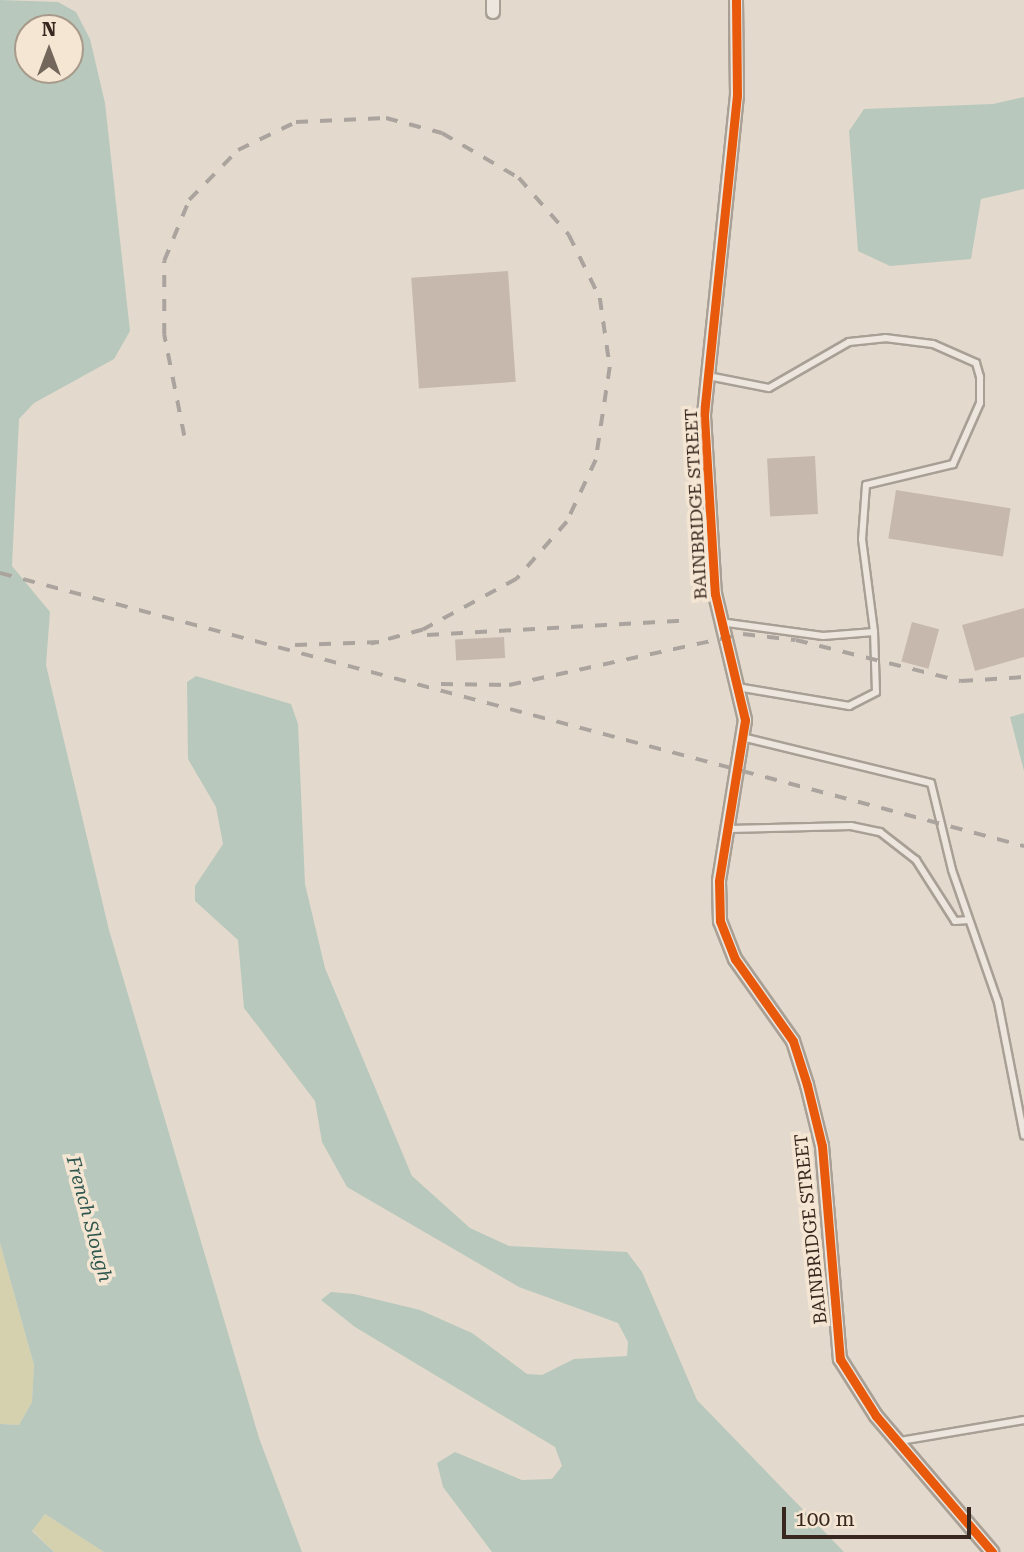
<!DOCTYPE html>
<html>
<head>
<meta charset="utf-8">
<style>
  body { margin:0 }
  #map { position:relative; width:1024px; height:1552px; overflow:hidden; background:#e3dacd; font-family:"Roboto Serif",serif }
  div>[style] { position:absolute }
  .green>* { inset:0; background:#d5d1af }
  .water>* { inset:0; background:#b8c8bc }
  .building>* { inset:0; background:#c7b8ae; transform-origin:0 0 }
  .roads { filter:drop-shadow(2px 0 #a89f95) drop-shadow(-2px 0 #a89f95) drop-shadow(0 2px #a89f95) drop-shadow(0 -2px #a89f95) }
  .lane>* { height:6px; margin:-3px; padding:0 3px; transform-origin:3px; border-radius:3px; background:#ece6de }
  .street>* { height:12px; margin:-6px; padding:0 6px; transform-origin:6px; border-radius:6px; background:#ece6de }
  .rail>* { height:3.5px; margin-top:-1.75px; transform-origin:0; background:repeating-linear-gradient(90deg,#aba49e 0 12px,transparent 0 24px) }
  .cycleway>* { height:9px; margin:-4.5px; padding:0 4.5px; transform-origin:4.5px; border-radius:4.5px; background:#e8590c }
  span { translate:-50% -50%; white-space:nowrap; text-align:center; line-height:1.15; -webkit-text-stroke:7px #f4e6d2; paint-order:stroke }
  .street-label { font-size:18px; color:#37271e }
  .water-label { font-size:19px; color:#2e564e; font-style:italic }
  .north { position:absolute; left:14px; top:14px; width:70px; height:70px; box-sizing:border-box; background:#f4e6d2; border:2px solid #a89a8a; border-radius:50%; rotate:0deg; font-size:19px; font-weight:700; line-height:28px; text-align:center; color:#37271e }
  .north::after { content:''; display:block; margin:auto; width:24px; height:32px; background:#73665b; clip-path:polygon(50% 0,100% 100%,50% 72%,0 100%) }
  .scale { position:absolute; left:782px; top:1507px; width:189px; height:32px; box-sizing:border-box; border:4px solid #37271e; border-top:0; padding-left:9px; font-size:21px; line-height:24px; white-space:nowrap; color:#37271e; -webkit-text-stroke:5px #f4e6d2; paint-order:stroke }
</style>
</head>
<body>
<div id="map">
  <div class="green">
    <i style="clip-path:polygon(0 1243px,34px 1365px,32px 1402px,19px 1425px,0 1424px)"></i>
    <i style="clip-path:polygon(45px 1514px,104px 1552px,54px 1552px,32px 1530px)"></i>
  </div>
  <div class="water">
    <i style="clip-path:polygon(evenodd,0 0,58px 2px,76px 12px,90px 39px,105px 103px,130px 331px,114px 359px,34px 403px,19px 419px,12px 566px,50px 612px,46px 665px,109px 930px,259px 1438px,302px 1552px,104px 1552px,45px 1514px,32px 1531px,54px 1552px,0 1552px,0 1424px,19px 1425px,32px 1402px,34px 1365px,0 1243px,0 0,28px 28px,70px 28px,70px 70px,28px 70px,28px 28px)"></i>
    <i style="clip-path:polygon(1024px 97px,1024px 189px,981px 199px,971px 259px,890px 266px,858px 251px,849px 131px,864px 109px,993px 104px)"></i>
    <i style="clip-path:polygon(196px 676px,291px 704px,298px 724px,305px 884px,325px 968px,412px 1176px,470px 1228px,509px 1246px,627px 1252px,642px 1272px,697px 1400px,844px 1552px,492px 1552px,443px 1487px,437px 1463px,455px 1452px,522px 1480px,552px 1479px,562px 1466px,555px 1447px,355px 1327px,321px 1300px,331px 1292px,354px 1294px,420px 1310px,472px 1333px,527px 1374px,542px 1375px,574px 1359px,627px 1356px,628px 1342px,618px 1323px,519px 1287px,347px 1187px,322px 1142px,315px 1101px,244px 1008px,238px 940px,195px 901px,195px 886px,223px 844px,216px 807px,188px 759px,187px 682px)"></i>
    <i style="clip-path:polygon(1024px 713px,1024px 771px,1010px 717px)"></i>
  </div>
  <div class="building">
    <i style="left:508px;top:271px;width:111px;height:97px;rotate:86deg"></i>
    <i style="left:815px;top:456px;width:58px;height:48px;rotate:87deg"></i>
    <i style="left:896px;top:490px;width:116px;height:49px;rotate:9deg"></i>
    <i style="clip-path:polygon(1024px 608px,1024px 657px,975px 671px,962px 625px)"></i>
    <i style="left:912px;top:622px;width:28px;height:41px;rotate:15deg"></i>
    <i style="left:504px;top:637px;width:21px;height:49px;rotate:87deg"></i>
  </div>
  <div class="roads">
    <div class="lane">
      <i style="left:708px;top:376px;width:62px;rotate:11.1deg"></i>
      <i style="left:769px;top:388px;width:92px;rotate:-29.9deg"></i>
      <i style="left:849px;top:342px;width:36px;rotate:-6deg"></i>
      <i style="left:885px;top:338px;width:48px;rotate:7.1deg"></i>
      <i style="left:933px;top:344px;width:47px;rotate:23.8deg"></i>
      <i style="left:976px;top:363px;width:15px;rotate:74deg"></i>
      <i style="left:980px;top:377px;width:26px;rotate:90deg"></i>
      <i style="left:980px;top:403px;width:67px;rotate:113.9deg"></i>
      <i style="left:953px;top:464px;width:89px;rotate:166.4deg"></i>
      <i style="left:866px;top:485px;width:54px;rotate:94.2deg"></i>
      <i style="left:862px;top:539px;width:94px;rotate:82.6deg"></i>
      <i style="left:874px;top:632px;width:51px;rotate:175.5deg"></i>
      <i style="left:823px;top:636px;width:104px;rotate:-172.3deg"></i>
      <i style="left:737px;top:687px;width:114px;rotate:9.6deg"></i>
      <i style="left:849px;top:706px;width:30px;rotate:-27deg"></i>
      <i style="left:876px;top:692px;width:60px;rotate:-91.9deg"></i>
      <i style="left:746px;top:738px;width:190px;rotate:13.7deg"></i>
      <i style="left:931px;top:783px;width:89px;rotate:76.4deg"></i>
      <i style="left:952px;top:870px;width:140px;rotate:70.8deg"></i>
      <i style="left:998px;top:1002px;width:136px;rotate:79deg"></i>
      <i style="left:729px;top:829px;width:122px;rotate:-1.4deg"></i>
      <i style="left:851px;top:826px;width:30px;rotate:12deg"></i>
      <i style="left:880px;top:832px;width:46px;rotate:37.9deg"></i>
      <i style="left:916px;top:860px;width:72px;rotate:57.4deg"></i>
      <i style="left:955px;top:921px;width:14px;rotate:-4deg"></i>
      <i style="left:900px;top:1441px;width:126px;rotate:-9.6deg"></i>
    </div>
    <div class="street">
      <i style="left:493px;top:0;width:12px;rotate:90deg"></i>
      <i style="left:736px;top:0;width:95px;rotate:89.4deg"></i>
      <i style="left:737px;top:95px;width:323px;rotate:95.9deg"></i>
      <i style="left:704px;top:416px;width:178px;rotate:86.5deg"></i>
      <i style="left:715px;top:594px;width:130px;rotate:76.6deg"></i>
      <i style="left:745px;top:720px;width:163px;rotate:99.2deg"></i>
      <i style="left:719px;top:881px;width:40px;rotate:88.6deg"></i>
      <i style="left:720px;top:921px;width:41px;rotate:68.5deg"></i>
      <i style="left:735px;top:959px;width:100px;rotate:54.7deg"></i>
      <i style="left:793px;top:1041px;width:46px;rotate:72.3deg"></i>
      <i style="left:807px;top:1085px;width:63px;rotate:76.2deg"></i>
      <i style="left:822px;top:1146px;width:214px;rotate:85.2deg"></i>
      <i style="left:840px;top:1359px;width:67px;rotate:57.7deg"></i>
      <i style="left:876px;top:1416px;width:179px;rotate:49.5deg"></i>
    </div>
  </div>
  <div class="rail">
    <i style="left:184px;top:436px;width:103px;rotate:-101.2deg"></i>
    <i style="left:164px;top:335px;width:74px;rotate:-90deg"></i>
    <i style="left:164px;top:261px;width:66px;rotate:-67.7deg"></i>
    <i style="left:189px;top:200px;width:70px;rotate:-45.6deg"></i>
    <i style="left:238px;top:150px;width:64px;rotate:-25.8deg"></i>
    <i style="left:296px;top:122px;width:90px;rotate:-2.5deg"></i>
    <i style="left:386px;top:118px;width:58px;rotate:15deg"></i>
    <i style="left:442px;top:133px;width:89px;rotate:30.3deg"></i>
    <i style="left:519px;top:178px;width:76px;rotate:48.7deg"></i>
    <i style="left:569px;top:235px;width:70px;rotate:63.8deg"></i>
    <i style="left:600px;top:298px;width:70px;rotate:81.8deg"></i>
    <i style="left:610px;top:367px;width:94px;rotate:98.6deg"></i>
    <i style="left:596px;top:460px;width:68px;rotate:115.1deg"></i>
    <i style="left:567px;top:522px;width:76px;rotate:131.3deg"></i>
    <i style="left:517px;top:579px;width:107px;rotate:151.5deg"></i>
    <i style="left:423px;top:630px;width:54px;rotate:164.9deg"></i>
    <i style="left:0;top:573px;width:1060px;rotate:14.93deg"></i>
    <i style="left:427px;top:635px;width:254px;rotate:-3.2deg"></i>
    <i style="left:295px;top:645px;width:87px;rotate:-2deg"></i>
    <i style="left:441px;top:684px;width:68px;rotate:0.8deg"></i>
    <i style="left:509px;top:685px;width:239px;rotate:-12.3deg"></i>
    <i style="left:743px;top:634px;width:53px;rotate:6.5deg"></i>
    <i style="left:796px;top:640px;width:170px;rotate:14deg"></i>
    <i style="left:961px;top:681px;width:63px;rotate:-3.6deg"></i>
  </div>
  <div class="cycleway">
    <i style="left:736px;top:0;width:95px;rotate:89.4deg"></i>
    <i style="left:737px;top:95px;width:323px;rotate:95.9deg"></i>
    <i style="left:704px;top:416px;width:178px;rotate:86.5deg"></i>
    <i style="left:715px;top:594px;width:130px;rotate:76.6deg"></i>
    <i style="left:745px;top:720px;width:163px;rotate:99.2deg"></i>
    <i style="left:719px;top:881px;width:40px;rotate:88.6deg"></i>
    <i style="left:720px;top:921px;width:41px;rotate:68.5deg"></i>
    <i style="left:735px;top:959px;width:100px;rotate:54.7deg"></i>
    <i style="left:793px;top:1041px;width:46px;rotate:72.3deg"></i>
    <i style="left:807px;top:1085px;width:63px;rotate:76.2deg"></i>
    <i style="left:822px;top:1146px;width:214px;rotate:85.2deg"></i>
    <i style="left:840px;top:1359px;width:67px;rotate:57.7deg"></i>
    <i style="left:876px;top:1416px;width:179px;rotate:49.5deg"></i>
  </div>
  <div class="street-label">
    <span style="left:696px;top:504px;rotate:-93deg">BAINBRIDGE STREET</span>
    <span style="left:811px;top:1229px;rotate:-96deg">BAINBRIDGE STREET</span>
  </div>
  <div class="water-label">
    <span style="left:89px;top:1219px;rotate:75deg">French Slough</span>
  </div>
  <div class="north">N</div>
  <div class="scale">100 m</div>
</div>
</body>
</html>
